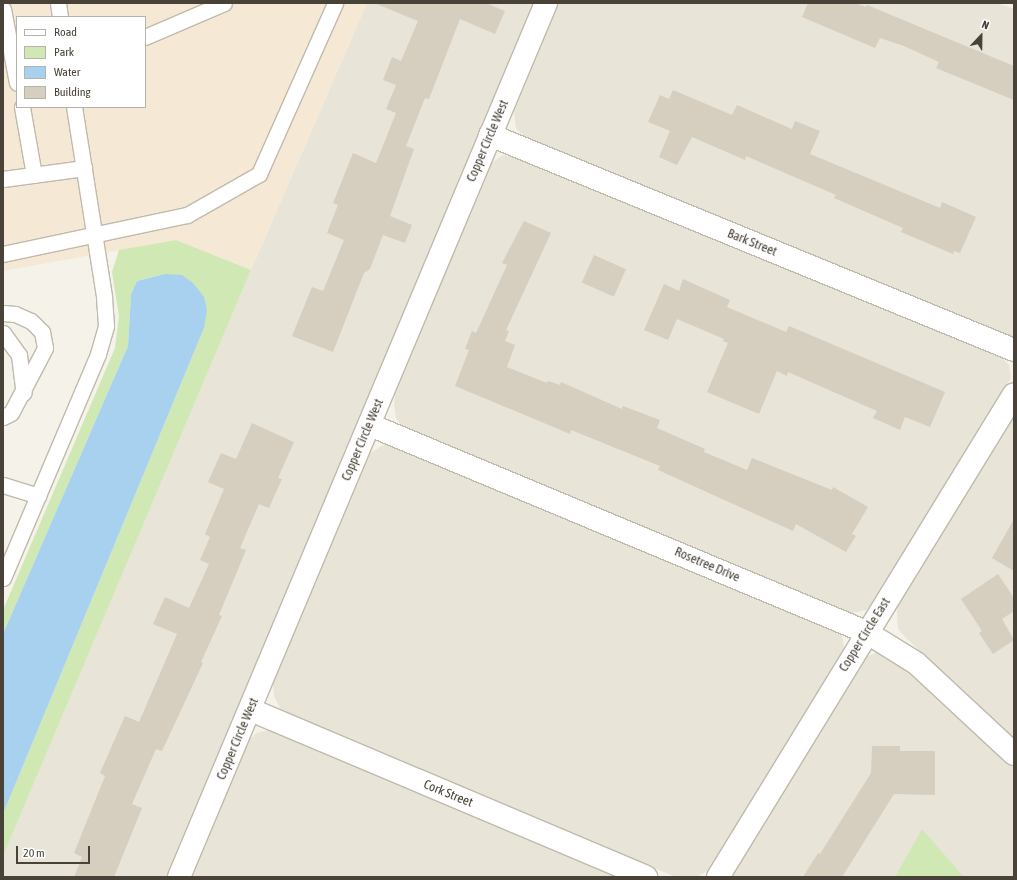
<!DOCTYPE html>
<html>
<head>
<meta charset="utf-8">
<style>
  body { margin:0 }
  #map { position:relative; width:1017px; height:880px; overflow:hidden; background:#f5f2ea; font-family:"Asap Condensed",sans-serif }
  div>[style] { position:absolute }
  .residential>* { inset:0; background:#e8e4d8 }
  .commercial>* { inset:0; background:#f5e9d6 }
  .green>* { inset:0; background:#cfe8b4 }
  .water>* { inset:0; background:#a8d1ef }
  .building>* { inset:0; background:#d6cebf; transform-origin:0 0 }
  .roads { filter:drop-shadow(1px 0 #c0baac) drop-shadow(-1px 0 #c0baac) drop-shadow(0 1px #c0baac) drop-shadow(0 -1px #c0baac) }
  .service>* { height:15px; margin:-7.5px; padding:0 7.5px; transform-origin:7.5px; border-radius:7.5px; background:#fff }
  .minor>* { height:22px; margin:-11px; padding:0 11px; transform-origin:11px; border-radius:11px; background:#fff }
  span { translate:-50% -50%; white-space:nowrap; text-align:center; line-height:1.15; -webkit-text-stroke:3.5px #fff; paint-order:stroke }
  .street-label { font-size:13px; color:#494238 }
  .frame { position:absolute; inset:0; border:4px solid #494238; pointer-events:none }
  .legend { position:absolute; left:16px; top:16px; width:130px; height:92px; box-sizing:border-box; background:#fff; border:1px solid #b6b3af; margin:0; padding:5px 7px; list-style:none; font-size:12px; color:#494238 }
  .legend li { display:flex; align-items:center; gap:8px; height:20px }
  .legend b { width:20px; border:1px solid #b6b3af }
  .north { position:absolute; left:961px; top:16px; width:40px; height:40px; -webkit-text-stroke:3px #fff; paint-order:stroke; rotate:22deg; font-size:11px; font-weight:700; line-height:16px; text-align:center; color:#494238 }
  .north::after { content:''; display:block; margin:auto; width:14px; height:18px; background:#494238; clip-path:polygon(50% 0,100% 100%,50% 72%,0 100%) }
  .scale { position:absolute; left:16px; top:846px; width:74px; height:18px; box-sizing:border-box; border:2px solid #494238; border-top:0; padding-left:5px; font-size:12px; line-height:14px; white-space:nowrap; color:#494238; -webkit-text-stroke:3px #fff; paint-order:stroke }
</style>
</head>
<body>
<div id="map">
  <div class="residential">
    <i style="clip-path:polygon(367px 3px,535px 3px,168px 877px,3px 877px,3px 856px,251px 270px)"></i>
    <i style="clip-path:polygon(559px 3px,998px 3px,1014px 9px,1014px 338px,526px 138px,516px 128px,514px 111px)"></i>
    <i style="clip-path:polygon(503px 155px,518px 158px,1001px 357px,1009px 365px,1011px 378px,876px 603px,866px 610px,852px 613px,401px 425px,396px 418px,394px 404px,396px 385px,491px 163px)"></i>
    <i style="clip-path:polygon(1014px 415px,1014px 740px,905px 637px,898px 629px,897px 612px,899px 599px)"></i>
    <i style="clip-path:polygon(385px 444px,842px 633px,844px 649px,712px 869px,696px 877px,676px 877px,292px 718px,281px 710px,274px 696px,273px 684px,370px 453px)"></i>
    <i style="clip-path:polygon(878px 652px,896px 661px,1014px 768px,1014px 877px,964px 877px,922px 830px,895px 877px,731px 877px,866px 657px)"></i>
    <i style="clip-path:polygon(268px 730px,619px 877px,190px 877px,249px 739px,257px 733px)"></i>
  </div>
  <div class="commercial">
    <i style="clip-path:polygon(evenodd,3px 3px,367px 3px,251px 270px,176px 240px,3px 271px,3px 3px,17px 17px,145px 17px,145px 107px,17px 107px,17px 17px)"></i>
  </div>
  <div class="green">
    <i style="clip-path:polygon(176px 240px,251px 270px,3px 856px,3px 814px,204px 328px,165px 274px,137px 281px,131px 294px,128px 346px,3px 634px,3px 610px,115px 348px,119px 316px,112px 272px,119px 250px)"></i>
    <i style="clip-path:polygon(922px 829px,964px 877px,895px 877px)"></i>
  </div>
  <div class="water">
    <i style="clip-path:polygon(165px 274px,182px 275px,193px 283px,204px 297px,207px 310px,204px 328px,3px 814px,3px 634px,128px 346px,131px 294px,137px 281px)"></i>
  </div>
  <div class="building">
    <i style="clip-path:polygon(374px 3px,486px 3px,505px 11px,495px 34px,460px 19px,429px 99px,425px 98px,406px 146px,414px 149px,390px 216px,412px 225px,405px 243px,383px 235px,370px 269px,364px 273px,333px 352px,292px 336px,312px 287px,323px 291px,344px 240px,327px 233px,338px 205px,333px 203px,353px 153px,376px 163px,396px 113px,386px 109px,396px 85px,383px 80px,392px 57px,401px 61px,418px 21px)"></i>
    <i style="clip-path:polygon(808px 3px,855px 3px,866px 7px,867px 5px,1014px 66px,1014px 100px,936px 68px,939px 62px,904px 46px,880px 38px,875px 48px,802px 17px)"></i>
    <i style="clip-path:polygon(673px 90px,732px 115px,737px 105px,792px 129px,795px 121px,820px 131px,810px 154px,940px 208px,942px 202px,976px 217px,960px 253px,954px 251px,953px 254px,901px 232px,903px 228px,834px 198px,836px 195px,746px 156px,745px 160px,692px 137px,677px 165px,659px 157px,670px 131px,648px 122px,660px 95px,669px 99px)"></i>
    <i style="clip-path:polygon(524px 221px,551px 233px,506px 330px,509px 331px,505px 341px,515px 345px,507px 367px,547px 383px,548px 381px,560px 385px,561px 382px,622px 409px,623px 406px,660px 420px,657px 428px,705px 449px,704px 452px,747px 470px,752px 458px,832px 490px,833px 487px,868px 507px,852px 534px,856px 536px,846px 552px,796px 524px,793px 531px,658px 470px,660px 466px,571px 430px,570px 434px,455px 386px,469px 350px,465px 349px,472px 331px,476px 333px,482px 320px,507px 265px,502px 263px)"></i>
    <i style="left:594px;top:255px;width:35px;height:30px;rotate:24deg"></i>
    <i style="clip-path:polygon(683px 279px,730px 300px,727px 307px,786px 332px,789px 326px,945px 392px,930px 427px,905px 417px,900px 430px,873px 418px,877px 411px,788px 372px,787px 376px,777px 371px,759px 414px,707px 392px,728px 343px,723px 341px,724px 339px,677px 319px,668px 340px,644px 330px,664px 284px,679px 291px)"></i>
    <i style="clip-path:polygon(252px 423px,294px 442px,278px 478px,282px 479px,269px 508px,259px 504px,240px 548px,246px 550px,219px 615px,222px 616px,201px 662px,203px 663px,162px 751px,156px 749px,132px 804px,142px 808px,114px 877px,74px 877px,82px 857px,74px 853px,105px 776px,100px 773px,125px 716px,139px 722px,177px 634px,153px 624px,165px 597px,189px 608px,209px 564px,200px 560px,210px 537px,205px 534px,224px 489px,208px 482px,221px 453px,236px 459px)"></i>
    <i style="clip-path:polygon(1014px 519px,1014px 571px,992px 558px)"></i>
    <i style="clip-path:polygon(998px 574px,1014px 598px,1014px 611px,1002px 619px,1014px 640px,993px 654px,979px 633px,982px 631px,961px 599px)"></i>
    <i style="clip-path:polygon(872px 746px,900px 746px,900px 751px,935px 751px,935px 795px,894px 794px,842px 877px,803px 877px,818px 853px,820px 854px,871px 773px)"></i>
  </div>
  <div class="roads">
    <div class="service">
      <i style="left:58px;top:3px;width:14px;rotate:82deg"></i>
      <i style="left:3px;top:9px;width:75px;rotate:79.3deg"></i>
      <i style="left:145px;top:37px;width:86px;rotate:-23.3deg"></i>
      <i style="left:22px;top:107px;width:69px;rotate:80deg"></i>
      <i style="left:3px;top:179px;width:82px;rotate:-7.7deg"></i>
      <i style="left:3px;top:254px;width:188px;rotate:-12deg"></i>
      <i style="left:187px;top:215px;width:83px;rotate:-29.7deg"></i>
      <i style="left:259px;top:174px;width:187px;rotate:-66deg"></i>
      <i style="left:3px;top:313px;width:12px;rotate:5deg"></i>
      <i style="left:15px;top:314px;width:17px;rotate:24deg"></i>
      <i style="left:31px;top:321px;width:16px;rotate:45deg"></i>
      <i style="left:42px;top:332px;width:16px;rotate:79deg"></i>
      <i style="left:45px;top:348px;width:73px;rotate:117.6deg"></i>
      <i style="left:11px;top:413px;width:9px;rotate:153deg"></i>
      <i style="left:3px;top:333px;width:27px;rotate:54deg"></i>
      <i style="left:19px;top:355px;width:38px;rotate:83deg"></i>
      <i style="left:3px;top:485px;width:37px;rotate:17deg"></i>
      <i style="left:3px;top:578px;width:243px;rotate:-67deg"></i>
      <i style="left:98px;top:354px;width:29px;rotate:-74deg"></i>
      <i style="left:106px;top:326px;width:30px;rotate:-94deg"></i>
      <i style="left:104px;top:296px;width:191px;rotate:-99deg"></i>
    </div>
    <div class="minor">
      <i style="left:490px;top:135px;width:566px;rotate:22.31deg"></i>
      <i style="left:370px;top:425px;width:537px;rotate:22.65deg"></i>
      <i style="left:866px;top:632px;width:59px;rotate:31.8deg"></i>
      <i style="left:916px;top:663px;width:134px;rotate:42.9deg"></i>
      <i style="left:251px;top:710px;width:429px;rotate:22.9deg"></i>
      <i style="left:179px;top:877px;width:948px;rotate:-67.22deg"></i>
      <i style="left:718px;top:877px;width:566px;rotate:-58.5deg"></i>
    </div>
  </div>
  <div class="street-label">
    <span style="left:488px;top:141px;rotate:-67deg">Copper Circle West</span>
    <span style="left:752px;top:243px;rotate:22deg">Bark Street</span>
    <span style="left:363px;top:440px;rotate:-67deg">Copper Circle West</span>
    <span style="left:707px;top:565px;rotate:23deg">Rosetree Drive</span>
    <span style="left:865px;top:635px;rotate:-58deg">Copper Circle East</span>
    <span style="left:238px;top:739px;rotate:-67deg">Copper Circle West</span>
    <span style="left:448px;top:794px;rotate:22deg">Cork Street</span>
  </div>
  <div class="frame"></div>
  <ul class="legend">
  <li><b style="height:5px;background:#fff"></b>Road</li>
  <li><b style="height:11px;background:#cfe8b4"></b>Park</li>
  <li><b style="height:11px;background:#a8d1ef"></b>Water</li>
  <li><b style="height:11px;background:#d6cebf"></b>Building</li>
  </ul>
  <div class="north">N</div>
  <div class="scale">20 m</div>
</div>
</body>
</html>
